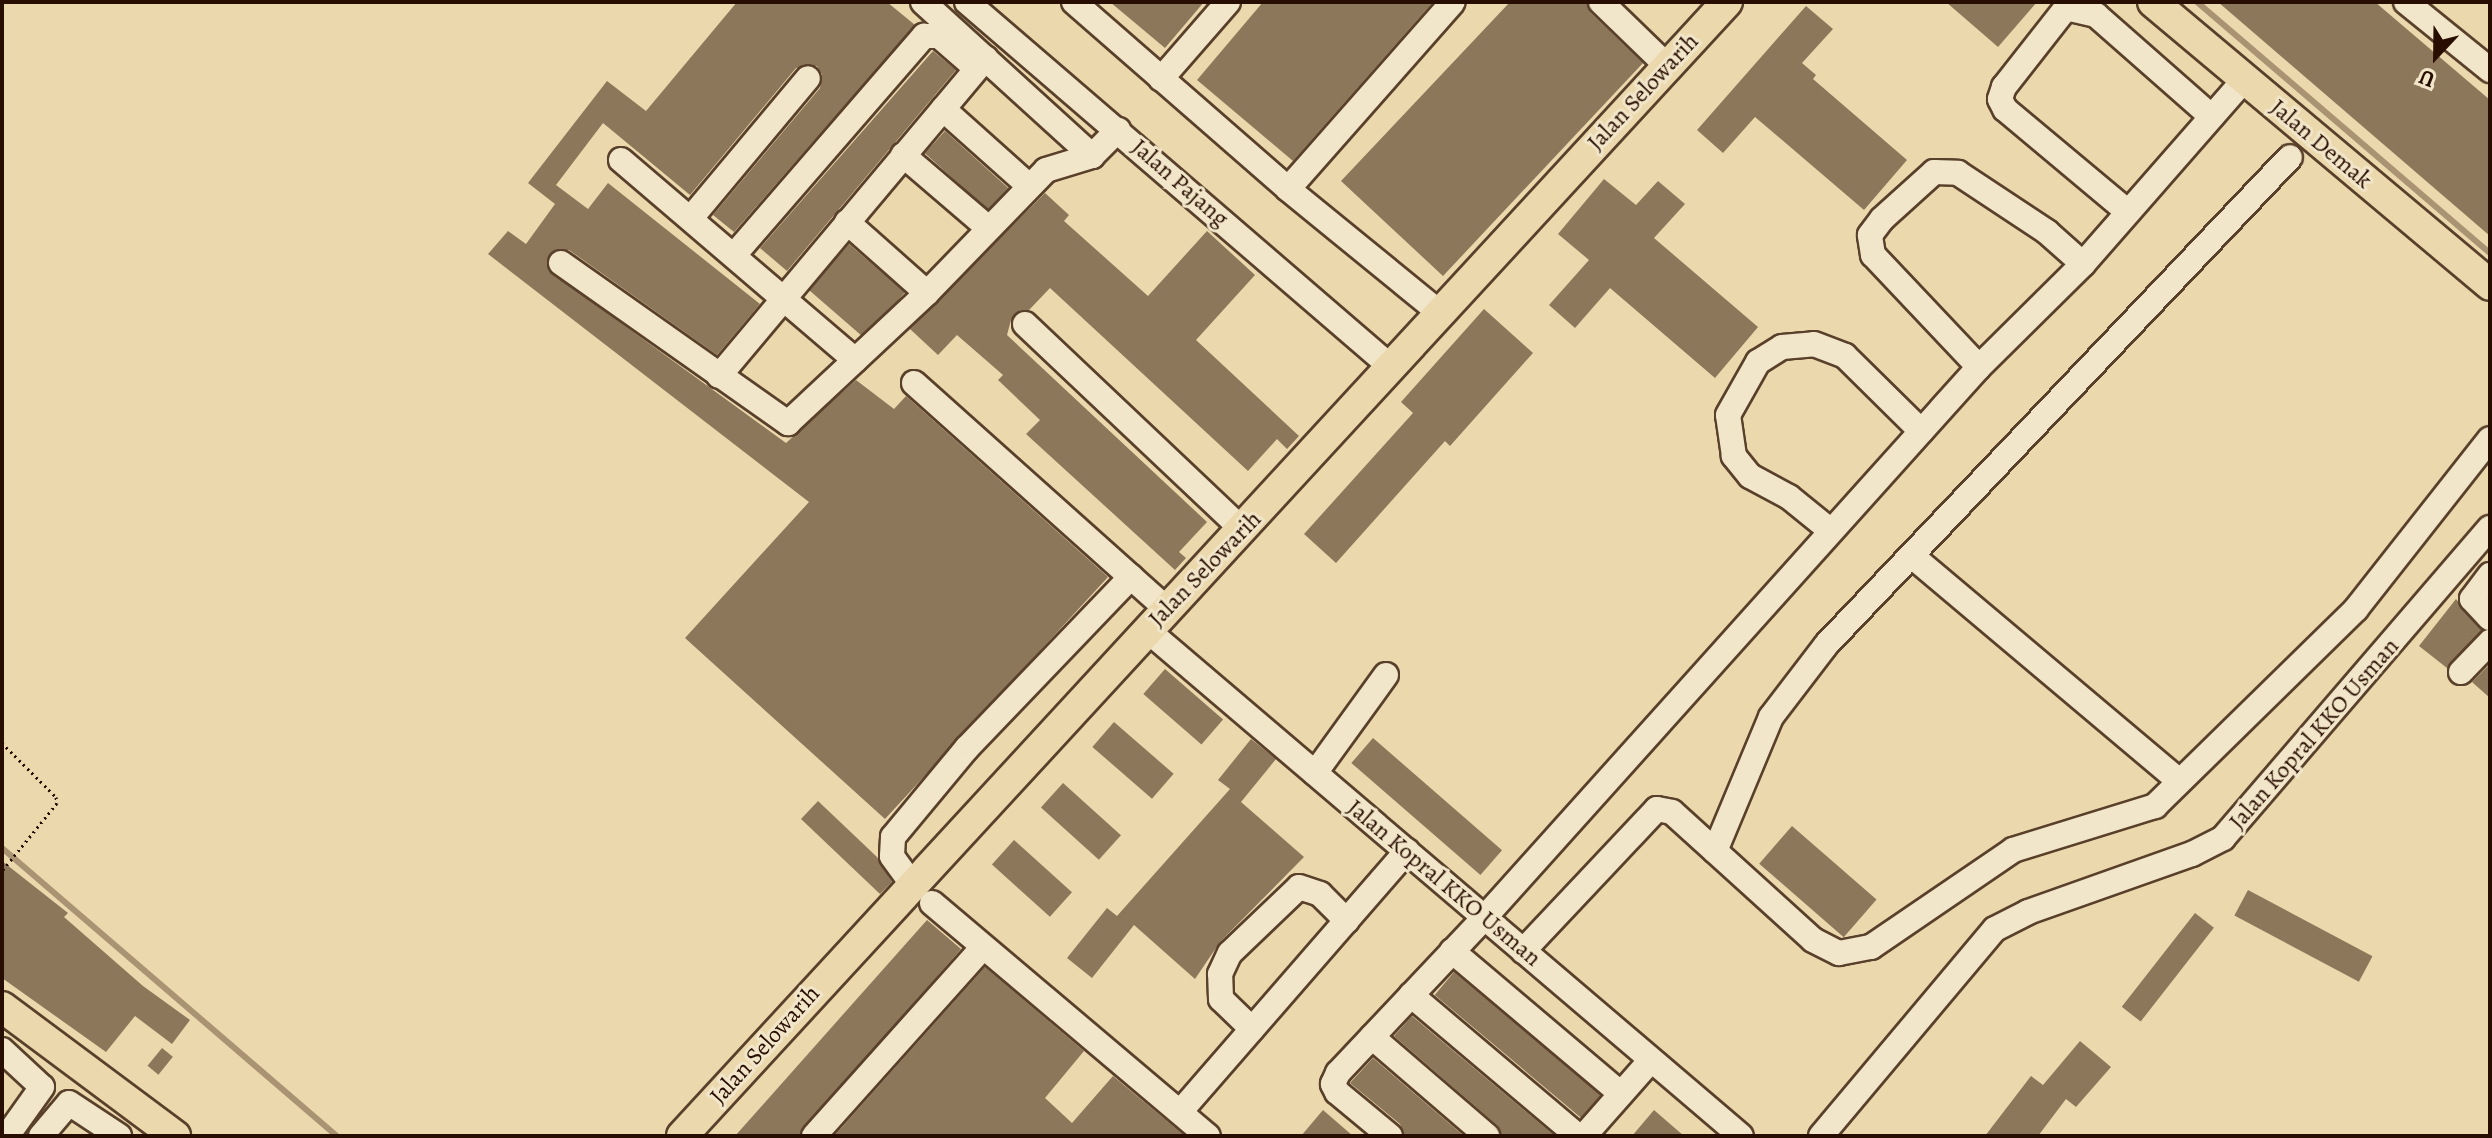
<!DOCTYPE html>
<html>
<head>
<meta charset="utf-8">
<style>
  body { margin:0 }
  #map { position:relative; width:2492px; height:1138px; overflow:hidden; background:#ebd8ad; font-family:Alegreya,serif }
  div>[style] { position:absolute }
  .stream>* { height:6px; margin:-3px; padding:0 3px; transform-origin:3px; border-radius:3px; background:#a99372 }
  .building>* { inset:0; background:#8d775a; transform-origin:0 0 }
  .path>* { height:3px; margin-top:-1.5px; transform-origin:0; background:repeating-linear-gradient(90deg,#280e00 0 2px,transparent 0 6px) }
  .roads { filter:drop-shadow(2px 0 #59402b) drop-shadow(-2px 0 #59402b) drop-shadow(0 2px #59402b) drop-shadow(0 -2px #59402b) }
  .minor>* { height:24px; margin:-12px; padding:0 12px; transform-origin:12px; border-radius:12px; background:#f2e6ca }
  .major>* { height:30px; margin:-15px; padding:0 15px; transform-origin:15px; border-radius:15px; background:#ebd8ad }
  span { translate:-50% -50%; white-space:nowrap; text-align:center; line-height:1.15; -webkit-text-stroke:6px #f2e6ca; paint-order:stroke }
  .street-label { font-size:24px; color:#280e00 }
  .frame { position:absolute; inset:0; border:4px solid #280e00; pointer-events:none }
  .north { position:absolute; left:2396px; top:16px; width:80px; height:80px; -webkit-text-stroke:6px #f2e6ca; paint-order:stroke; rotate:202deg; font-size:22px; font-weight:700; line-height:32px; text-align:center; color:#280e00 }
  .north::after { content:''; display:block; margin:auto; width:28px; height:36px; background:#280e00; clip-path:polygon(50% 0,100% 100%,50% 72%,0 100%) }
</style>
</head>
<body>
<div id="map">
  <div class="stream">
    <i style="left:2197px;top:2px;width:386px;rotate:40.6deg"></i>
    <i style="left:2px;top:848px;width:442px;rotate:40.7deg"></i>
  </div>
  <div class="building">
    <i style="clip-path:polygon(737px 2px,887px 2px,915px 25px,734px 232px,713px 215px,820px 88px,822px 74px,817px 66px,796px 68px,690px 195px,603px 123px,556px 185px,588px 209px,608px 183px,760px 304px,717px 355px,569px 250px,549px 254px,548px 270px,786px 443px,856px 380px,894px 409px,906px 396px,1108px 577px,885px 819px,685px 638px,809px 502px,488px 254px,508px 231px,526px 244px,555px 204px,528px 183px,607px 81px,646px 111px)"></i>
    <i style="clip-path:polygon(1110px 2px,1204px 2px,1165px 48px)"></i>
    <i style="clip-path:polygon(1263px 2px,1433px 2px,1293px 161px,1197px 80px)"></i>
    <i style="clip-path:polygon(1510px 2px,1586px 2px,1591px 13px,1643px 63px,1443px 276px,1341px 181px)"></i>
    <i style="clip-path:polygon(1946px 2px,2037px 2px,1998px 47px)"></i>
    <i style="clip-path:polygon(2218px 2px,2375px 2px,2490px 100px,2490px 236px)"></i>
    <i style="clip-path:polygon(1806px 6px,1833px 29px,1802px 63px,1816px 75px,1813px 79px,1907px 160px,1864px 210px,1755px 117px,1723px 153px,1697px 130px)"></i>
    <i style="clip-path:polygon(933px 51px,956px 70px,787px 271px,760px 248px)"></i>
    <i style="left:945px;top:131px;width:85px;height:30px;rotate:42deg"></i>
    <i style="clip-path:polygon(1604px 179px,1636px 205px,1658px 181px,1685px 204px,1654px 238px,1758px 327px,1715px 378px,1610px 288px,1575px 328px,1549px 305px,1589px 260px,1558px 234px)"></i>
    <i style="clip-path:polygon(1045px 193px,1069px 215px,1064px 221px,1148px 296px,1207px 231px,1255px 275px,1196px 340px,1299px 436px,1287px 449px,1277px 439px,1248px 471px,1050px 288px,1029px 310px,1020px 310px,1011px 320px,1007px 335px,1207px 522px,1179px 552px,1186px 558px,1175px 570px,1026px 434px,1040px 420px,998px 380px,1003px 375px,957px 335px,938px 355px,910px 329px)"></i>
    <i style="left:849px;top:244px;width:74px;height:61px;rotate:41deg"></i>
    <i style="clip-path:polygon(1484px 309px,1533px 353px,1450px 446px,1445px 441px,1336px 563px,1304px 534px,1413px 413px,1401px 402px)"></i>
    <i style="clip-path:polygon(2456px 599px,2482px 630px,2447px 668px,2419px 646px)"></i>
    <i style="clip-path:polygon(2490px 664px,2490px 698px,2472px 682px)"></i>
    <i style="left:1165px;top:669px;width:77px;height:33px;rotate:41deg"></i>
    <i style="left:1114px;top:722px;width:79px;height:33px;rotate:41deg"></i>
    <i style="left:1373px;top:738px;width:171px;height:33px;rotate:41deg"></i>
    <i style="clip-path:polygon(1251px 739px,1276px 759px,1241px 802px,1304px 857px,1220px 942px,1195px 979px,1134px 925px,1092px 978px,1067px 958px,1107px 908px,1117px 916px,1230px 789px,1218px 780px)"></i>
    <i style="left:1063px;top:783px;width:78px;height:33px;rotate:42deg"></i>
    <i style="clip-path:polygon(818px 801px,877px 857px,892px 882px,880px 894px,801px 819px)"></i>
    <i style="left:1792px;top:826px;width:112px;height:50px;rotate:41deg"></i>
    <i style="left:1014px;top:840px;width:78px;height:33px;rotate:42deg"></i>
    <i style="clip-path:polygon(2px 861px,68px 913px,64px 917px,143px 986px,190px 1020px,172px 1044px,135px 1016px,106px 1052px,2px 978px)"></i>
    <i style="left:2248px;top:890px;width:141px;height:29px;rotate:28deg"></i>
    <i style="left:2195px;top:913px;width:24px;height:119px;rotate:38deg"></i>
    <i style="clip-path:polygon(927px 920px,961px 949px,799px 1136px,735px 1136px)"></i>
    <i style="clip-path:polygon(985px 967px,1084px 1051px,1045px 1098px,1072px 1123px,1113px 1076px,1185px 1136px,834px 1136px)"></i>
    <i style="left:1454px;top:972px;width:192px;height:30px;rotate:40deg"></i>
    <i style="clip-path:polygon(1412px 1016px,1555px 1136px,1502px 1136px,1497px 1125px,1394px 1036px)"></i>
    <i style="clip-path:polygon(2080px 1041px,2111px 1067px,2076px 1107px,2066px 1099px,2038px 1136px,1985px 1136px,2031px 1076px,2043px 1085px)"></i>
    <i style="left:162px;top:1048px;width:14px;height:23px;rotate:39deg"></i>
    <i style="clip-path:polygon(1373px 1058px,1464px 1136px,1405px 1136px,1400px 1124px,1350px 1083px)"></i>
    <i style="clip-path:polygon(1323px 1110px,1353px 1136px,1301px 1136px)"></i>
    <i style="clip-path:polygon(1654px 1110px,1684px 1136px,1632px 1136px)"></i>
  </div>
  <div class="path">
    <i style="left:2px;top:743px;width:76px;rotate:45deg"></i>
    <i style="left:56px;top:797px;width:6px;rotate:81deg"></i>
    <i style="left:57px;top:803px;width:87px;rotate:129deg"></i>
  </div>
  <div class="roads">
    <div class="minor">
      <i style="left:923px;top:2px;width:229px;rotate:42.3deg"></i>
      <i style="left:967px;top:2px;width:559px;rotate:40.72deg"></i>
      <i style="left:1074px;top:2px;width:284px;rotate:41.1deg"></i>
      <i style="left:1288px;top:189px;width:195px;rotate:39.2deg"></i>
      <i style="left:1601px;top:2px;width:92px;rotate:44.1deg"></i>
      <i style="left:2406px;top:2px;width:108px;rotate:39deg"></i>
      <i style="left:1161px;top:79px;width:102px;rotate:-49deg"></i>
      <i style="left:943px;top:109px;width:115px;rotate:41.8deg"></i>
      <i style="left:903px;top:155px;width:111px;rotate:40.6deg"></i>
      <i style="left:621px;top:160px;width:308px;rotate:40.5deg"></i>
      <i style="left:1288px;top:189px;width:249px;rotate:-48.6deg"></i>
      <i style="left:2128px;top:212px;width:160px;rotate:-140.1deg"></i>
      <i style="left:2005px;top:109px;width:11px;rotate:-117deg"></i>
      <i style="left:2000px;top:99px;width:13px;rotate:-72deg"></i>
      <i style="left:2004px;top:87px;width:100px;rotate:-51.9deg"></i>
      <i style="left:2066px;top:8px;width:31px;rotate:13deg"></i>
      <i style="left:2096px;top:15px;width:154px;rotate:41.3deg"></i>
      <i style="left:691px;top:218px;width:182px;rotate:-50.1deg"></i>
      <i style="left:847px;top:222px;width:107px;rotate:41.6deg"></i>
      <i style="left:735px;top:254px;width:289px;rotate:-49.1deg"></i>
      <i style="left:924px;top:36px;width:15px"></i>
      <i style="left:939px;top:36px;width:49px;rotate:40.9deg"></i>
      <i style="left:561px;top:263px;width:278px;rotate:35.2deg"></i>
      <i style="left:788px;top:423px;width:190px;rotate:-43.1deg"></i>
      <i style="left:927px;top:293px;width:171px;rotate:-45.9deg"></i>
      <i style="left:1046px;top:170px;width:48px;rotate:-16.9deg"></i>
      <i style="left:1092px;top:156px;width:37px;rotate:-45deg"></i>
      <i style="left:1025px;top:324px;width:300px;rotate:43.4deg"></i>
      <i style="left:1979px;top:367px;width:154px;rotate:-133.4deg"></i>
      <i style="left:1873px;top:255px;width:20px;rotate:-99deg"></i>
      <i style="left:1870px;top:235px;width:20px;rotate:-53deg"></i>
      <i style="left:1882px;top:219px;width:70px;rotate:-42.1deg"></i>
      <i style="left:1934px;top:172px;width:24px;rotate:2deg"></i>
      <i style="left:1958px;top:173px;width:107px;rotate:33.5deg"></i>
      <i style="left:2047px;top:232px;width:48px;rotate:41.6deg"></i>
      <i style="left:719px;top:376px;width:415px;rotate:-50deg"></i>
      <i style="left:914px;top:383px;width:339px;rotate:41.8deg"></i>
      <i style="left:1831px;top:531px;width:54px;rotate:-141deg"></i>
      <i style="left:1789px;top:497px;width:44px;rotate:-151.7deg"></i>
      <i style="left:1750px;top:476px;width:26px;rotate:-129deg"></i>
      <i style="left:1734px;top:456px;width:41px;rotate:-98.3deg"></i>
      <i style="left:1728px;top:415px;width:61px;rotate:-60.5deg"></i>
      <i style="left:1758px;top:362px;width:28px;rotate:-32deg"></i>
      <i style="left:1782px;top:347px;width:32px;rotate:-5deg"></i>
      <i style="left:1814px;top:344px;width:33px;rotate:21deg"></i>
      <i style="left:1845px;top:356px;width:107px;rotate:44.6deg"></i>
      <i style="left:1912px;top:556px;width:349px;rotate:40.1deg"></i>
      <i style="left:2490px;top:575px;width:30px;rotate:127deg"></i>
      <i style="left:2472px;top:599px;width:26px;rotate:47deg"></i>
      <i style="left:1147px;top:630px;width:780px;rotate:40.43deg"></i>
      <i style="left:2461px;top:672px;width:42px;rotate:-46deg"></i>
      <i style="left:1315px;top:773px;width:121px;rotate:-54.1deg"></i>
      <i style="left:1715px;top:851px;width:145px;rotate:-67.3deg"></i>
      <i style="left:1771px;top:717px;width:91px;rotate:-52.6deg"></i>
      <i style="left:1826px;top:645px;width:673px;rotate:-46.44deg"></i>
      <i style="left:912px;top:884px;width:34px;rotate:-126deg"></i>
      <i style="left:892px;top:856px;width:19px;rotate:-87deg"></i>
      <i style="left:893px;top:837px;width:116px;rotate:-50.3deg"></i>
      <i style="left:967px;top:748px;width:237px;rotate:-46.2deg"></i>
      <i style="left:932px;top:903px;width:361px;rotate:40.2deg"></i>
      <i style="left:1452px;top:951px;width:221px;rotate:40.2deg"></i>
      <i style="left:1523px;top:951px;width:195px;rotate:-46.7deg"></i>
      <i style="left:1657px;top:809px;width:15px;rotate:11deg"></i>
      <i style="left:1672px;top:812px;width:190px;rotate:42.2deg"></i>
      <i style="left:1813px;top:940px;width:29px;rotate:27deg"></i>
      <i style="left:1839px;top:953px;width:33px;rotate:-11deg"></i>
      <i style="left:1871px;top:947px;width:172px;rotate:-34.3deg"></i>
      <i style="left:2013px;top:850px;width:149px;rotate:-17.2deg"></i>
      <i style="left:2155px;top:806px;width:281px;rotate:-44.4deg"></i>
      <i style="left:2356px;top:609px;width:216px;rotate:-51.8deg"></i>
      <i style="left:1411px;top:995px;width:219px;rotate:40.2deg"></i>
      <i style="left:1252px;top:1029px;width:43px;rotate:-135.9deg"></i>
      <i style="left:1221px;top:999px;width:25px;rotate:-92deg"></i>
      <i style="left:1220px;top:974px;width:23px;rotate:-65deg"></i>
      <i style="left:1230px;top:953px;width:95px;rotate:-43.7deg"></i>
      <i style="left:1299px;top:887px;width:22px;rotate:18deg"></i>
      <i style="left:1320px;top:894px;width:38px;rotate:45deg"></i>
      <i style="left:1372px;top:1037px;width:152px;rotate:40.7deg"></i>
      <i style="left:2px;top:1050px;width:54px;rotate:42.8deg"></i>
      <i style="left:42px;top:1087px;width:60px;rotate:125.5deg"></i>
      <i style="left:1180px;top:1112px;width:346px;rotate:-49deg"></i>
      <i style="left:41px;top:1136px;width:43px;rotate:-49.7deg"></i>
      <i style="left:69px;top:1103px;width:60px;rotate:33.4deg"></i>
      <i style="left:814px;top:1136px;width:252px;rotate:-48.2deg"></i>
      <i style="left:1390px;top:1136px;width:69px;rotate:-140.3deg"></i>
      <i style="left:1337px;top:1092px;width:9px;rotate:-117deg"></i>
      <i style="left:1333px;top:1084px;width:12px;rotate:-66deg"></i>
      <i style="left:1338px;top:1073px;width:214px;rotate:-46.7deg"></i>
      <i style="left:1485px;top:917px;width:739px;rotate:-48.07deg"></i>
      <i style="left:1979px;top:367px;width:146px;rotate:-44.7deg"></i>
      <i style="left:2083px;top:264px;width:244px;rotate:-48.8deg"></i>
      <i style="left:1584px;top:1136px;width:101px;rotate:-48.6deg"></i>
      <i style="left:1821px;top:1136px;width:270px;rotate:-50deg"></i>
      <i style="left:1995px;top:929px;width:37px;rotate:-27deg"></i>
      <i style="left:2028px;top:912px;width:174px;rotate:-19.5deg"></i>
      <i style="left:2192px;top:854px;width:35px;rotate:-27deg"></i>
      <i style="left:2223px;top:838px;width:409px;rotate:-49.3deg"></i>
    </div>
    <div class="major">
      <i style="left:2153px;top:2px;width:440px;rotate:40deg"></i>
      <i style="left:2px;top:1007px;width:216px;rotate:36.7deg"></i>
      <i style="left:682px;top:1136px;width:1542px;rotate:-47.34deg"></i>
    </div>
  </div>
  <div class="street-label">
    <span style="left:1643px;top:92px;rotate:-47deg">Jalan Selowarih</span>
    <span style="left:2321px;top:144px;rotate:40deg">Jalan Demak</span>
    <span style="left:1180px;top:183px;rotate:41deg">Jalan Pajang</span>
    <span style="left:1205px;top:569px;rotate:-46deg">Jalan Selowarih</span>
    <span style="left:2314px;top:734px;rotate:-49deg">Jalan Kopral KKO Usman</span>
    <span style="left:1444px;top:883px;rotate:40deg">Jalan Kopral KKO Usman</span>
    <span style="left:765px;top:1045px;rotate:-48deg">Jalan Selowarih</span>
  </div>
  <div class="frame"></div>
  <div class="north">U</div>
</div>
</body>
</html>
